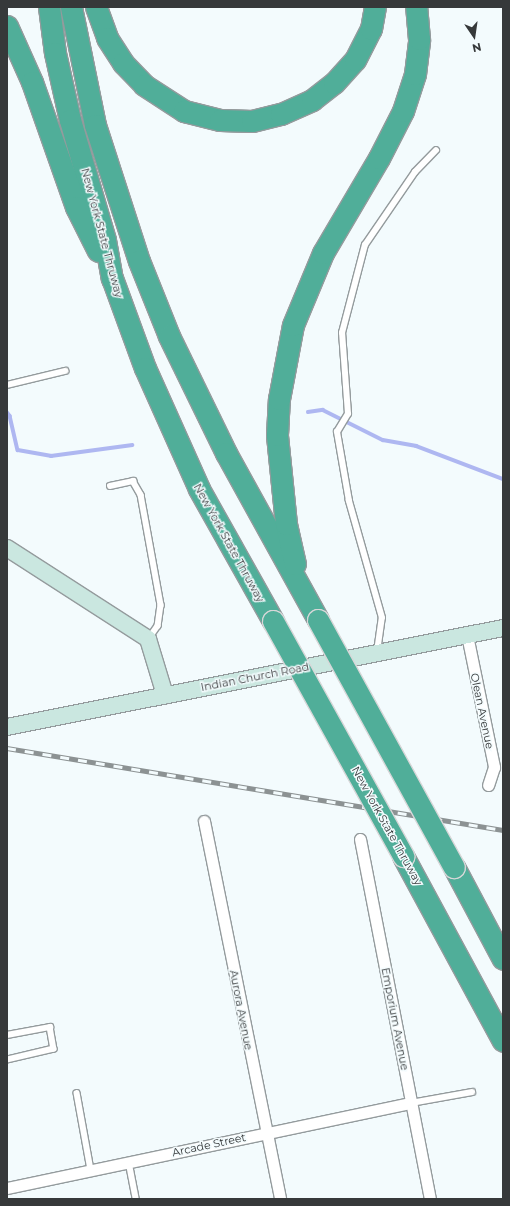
<!DOCTYPE html>
<html>
<head>
<meta charset="utf-8">
<style>
  body { margin:0 }
  #map { position:relative; width:510px; height:1206px; overflow:hidden; background:#f3fbfd; font-family:Montserrat,sans-serif }
  div>[style] { position:absolute }
  .stream>* { height:3.5px; margin:-1.75px; padding:0 1.75px; transform-origin:1.75px; border-radius:1.75px; background:#aeb7f1 }
  .roads { filter:drop-shadow(1px 0 #949b9d) drop-shadow(-1px 0 #949b9d) drop-shadow(0 1px #949b9d) drop-shadow(0 -1px #949b9d) }
  .lane>* { height:5.5px; margin:-2.75px; padding:0 2.75px; transform-origin:2.75px; border-radius:2.75px; background:#fff }
  .street>* { height:11px; margin:-5.5px; padding:0 5.5px; transform-origin:5.5px; border-radius:5.5px; background:#fff }
  .secondary>* { height:16px; margin:-8px; padding:0 8px; transform-origin:8px; border-radius:8px; background:#cae7e0 }
  .highway>* { height:21px; margin:-10.5px; padding:0 10.5px; transform-origin:10.5px; border-radius:10.5px; background:#50ae99 }
  .rail>* { height:4.5px; margin-top:-2.25px; transform-origin:0; background:repeating-linear-gradient(90deg,#f3fbfd 0 9px,#8c9293 0 18px); box-sizing:border-box; border-block:1px solid #8c9293 }
  .bridges { filter:drop-shadow(1px 0 #d7d7d8) drop-shadow(-1px 0 #d7d7d8) drop-shadow(0 1px #d7d7d8) drop-shadow(0 -1px #d7d7d8) }
  .highway-bridge>* { height:21px; margin:-10.5px; padding:0 10.5px; transform-origin:10.5px; border-radius:10.5px; background:#50ae99 }
  span { translate:-50% -50%; white-space:nowrap; text-align:center; line-height:1.15; -webkit-text-stroke:3px #f3fbfd; paint-order:stroke }
  .street-label { font-size:11px; color:#36393a }
  .frame { position:absolute; inset:0; border:8px solid #36393a; pointer-events:none }
  .north { position:absolute; left:454px; top:16px; width:40px; height:40px; -webkit-text-stroke:3px #f3fbfd; paint-order:stroke; rotate:167deg; font-size:11px; font-weight:700; line-height:16px; text-align:center; color:#36393a }
  .north::after { content:''; display:block; margin:auto; width:14px; height:18px; background:#36393a; clip-path:polygon(50% 0,100% 100%,50% 72%,0 100%) }
</style>
</head>
<body>
<div id="map">
  <div class="stream">
    <i style="left:7px;top:412px;width:5px;rotate:53deg"></i>
    <i style="left:10px;top:416px;width:35px;rotate:77deg"></i>
    <i style="left:18px;top:450px;width:34px;rotate:10deg"></i>
    <i style="left:51px;top:456px;width:82px;rotate:-7.7deg"></i>
    <i style="left:308px;top:412px;width:15px;rotate:-8deg"></i>
    <i style="left:323px;top:410px;width:67px;rotate:26.6deg"></i>
    <i style="left:383px;top:440px;width:34px;rotate:10deg"></i>
    <i style="left:416px;top:446px;width:93px;rotate:20.8deg"></i>
  </div>
  <div class="roads">
    <div class="lane">
      <i style="left:7px;top:385px;width:60px;rotate:-13.6deg"></i>
      <i style="left:110px;top:486px;width:24px;rotate:-12deg"></i>
      <i style="left:133px;top:481px;width:16px;rotate:60deg"></i>
      <i style="left:141px;top:495px;width:112px;rotate:79.7deg"></i>
      <i style="left:161px;top:605px;width:21px;rotate:98deg"></i>
      <i style="left:158px;top:626px;width:16px;rotate:125deg"></i>
      <i style="left:377px;top:652px;width:34px;rotate:-82deg"></i>
      <i style="left:382px;top:618px;width:122px;rotate:-105.8deg"></i>
      <i style="left:349px;top:501px;width:70px;rotate:-99.9deg"></i>
      <i style="left:337px;top:432px;width:21px;rotate:-59deg"></i>
      <i style="left:348px;top:414px;width:81px;rotate:-94.2deg"></i>
      <i style="left:342px;top:333px;width:91px;rotate:-75.4deg"></i>
      <i style="left:365px;top:245px;width:88px;rotate:-55.6deg"></i>
      <i style="left:415px;top:172px;width:30px;rotate:-46deg"></i>
      <i style="left:7px;top:1035px;width:44px;rotate:-10.5deg"></i>
      <i style="left:50px;top:1027px;width:22px;rotate:80deg"></i>
      <i style="left:54px;top:1049px;width:48px;rotate:166.8deg"></i>
      <i style="left:77px;top:1093px;width:78px;rotate:79.7deg"></i>
      <i style="left:411px;top:1103px;width:62px;rotate:-10.2deg"></i>
      <i style="left:129px;top:1162px;width:38px;rotate:79deg"></i>
    </div>
    <div class="street">
      <i style="left:467px;top:635px;width:135px;rotate:78.4deg"></i>
      <i style="left:494px;top:767px;width:19px;rotate:108deg"></i>
      <i style="left:204px;top:821px;width:386px;rotate:78.6deg"></i>
      <i style="left:360px;top:839px;width:367px;rotate:79deg"></i>
      <i style="left:7px;top:1188px;width:413px;rotate:-11.9deg"></i>
    </div>
    <div class="secondary">
      <i style="left:7px;top:548px;width:168px;rotate:32.8deg"></i>
      <i style="left:148px;top:639px;width:59px;rotate:73.1deg"></i>
      <i style="left:7px;top:727px;width:506px;rotate:-11.29deg"></i>
    </div>
    <div class="highway">
      <i style="left:49px;top:7px;width:46px;rotate:82.6deg"></i>
      <i style="left:55px;top:53px;width:69px;rotate:77.4deg"></i>
      <i style="left:70px;top:120px;width:125px;rotate:73.7deg"></i>
      <i style="left:105px;top:240px;width:39px;rotate:80deg"></i>
      <i style="left:112px;top:278px;width:96px;rotate:69.9deg"></i>
      <i style="left:145px;top:368px;width:133px;rotate:65.9deg"></i>
      <i style="left:199px;top:489px;width:151px;rotate:60.7deg"></i>
      <i style="left:71px;top:7px;width:120px;rotate:78.5deg"></i>
      <i style="left:95px;top:125px;width:143px;rotate:72.1deg"></i>
      <i style="left:139px;top:261px;width:81px;rotate:68.2deg"></i>
      <i style="left:169px;top:336px;width:130px;rotate:64deg"></i>
      <i style="left:226px;top:453px;width:191px;rotate:61.1deg"></i>
      <i style="left:96px;top:7px;width:33px;rotate:70deg"></i>
      <i style="left:107px;top:38px;width:30px;rotate:57deg"></i>
      <i style="left:123px;top:63px;width:30px;rotate:46deg"></i>
      <i style="left:144px;top:85px;width:48px;rotate:33deg"></i>
      <i style="left:184px;top:111px;width:37px;rotate:14deg"></i>
      <i style="left:220px;top:120px;width:32px;rotate:2deg"></i>
      <i style="left:252px;top:121px;width:30px;rotate:-14deg"></i>
      <i style="left:281px;top:114px;width:34px;rotate:-24deg"></i>
      <i style="left:312px;top:100px;width:28px;rotate:-38deg"></i>
      <i style="left:334px;top:83px;width:31px;rotate:-48deg"></i>
      <i style="left:355px;top:60px;width:35px;rotate:-63deg"></i>
      <i style="left:371px;top:29px;width:22px;rotate:-80deg"></i>
      <i style="left:7px;top:26px;width:61px;rotate:65.9deg"></i>
      <i style="left:32px;top:82px;width:133px;rotate:70.6deg"></i>
      <i style="left:76px;top:207px;width:49px;rotate:63.4deg"></i>
      <i style="left:295px;top:564px;width:41px;rotate:-102.7deg"></i>
      <i style="left:286px;top:524px;width:89px;rotate:-95.8deg"></i>
      <i style="left:277px;top:435px;width:36px;rotate:-87deg"></i>
      <i style="left:279px;top:399px;width:75px;rotate:-79.3deg"></i>
      <i style="left:293px;top:325px;width:78px;rotate:-67.4deg"></i>
      <i style="left:323px;top:253px;width:110px;rotate:-59.5deg"></i>
      <i style="left:379px;top:158px;width:53px;rotate:-62.9deg"></i>
      <i style="left:403px;top:111px;width:39px;rotate:-72deg"></i>
      <i style="left:415px;top:74px;width:35px;rotate:-83deg"></i>
      <i style="left:419px;top:39px;width:32px;rotate:-95deg"></i>
      <i style="left:403px;top:856px;width:210px;rotate:61.6deg"></i>
      <i style="left:454px;top:867px;width:104px;rotate:62deg"></i>
    </div>
  </div>
  <div class="rail">
    <i style="left:7px;top:748px;width:503px;rotate:9.39deg"></i>
  </div>
  <div class="bridges">
    <div class="highway-bridge">
      <i style="left:318px;top:620px;width:282px;rotate:61.2deg"></i>
      <i style="left:273px;top:621px;width:269px;rotate:61deg"></i>
    </div>
  </div>
  <div class="street-label">
    <span style="left:102px;top:233px;rotate:75deg">New York State Thruway</span>
    <span style="left:229px;top:543px;rotate:61deg">New York State Thruway</span>
    <span style="left:255px;top:677px;rotate:-11deg">Indian Church Road</span>
    <span style="left:482px;top:711px;rotate:78deg">Olean Avenue</span>
    <span style="left:387px;top:826px;rotate:61deg">New York State Thruway</span>
    <span style="left:241px;top:1010px;rotate:79deg">Aurora Avenue</span>
    <span style="left:395px;top:1019px;rotate:79deg">Emporium Avenue</span>
    <span style="left:209px;top:1145px;rotate:-12deg">Arcade Street</span>
  </div>
  <div class="frame"></div>
  <div class="north">N</div>
</div>
</body>
</html>
